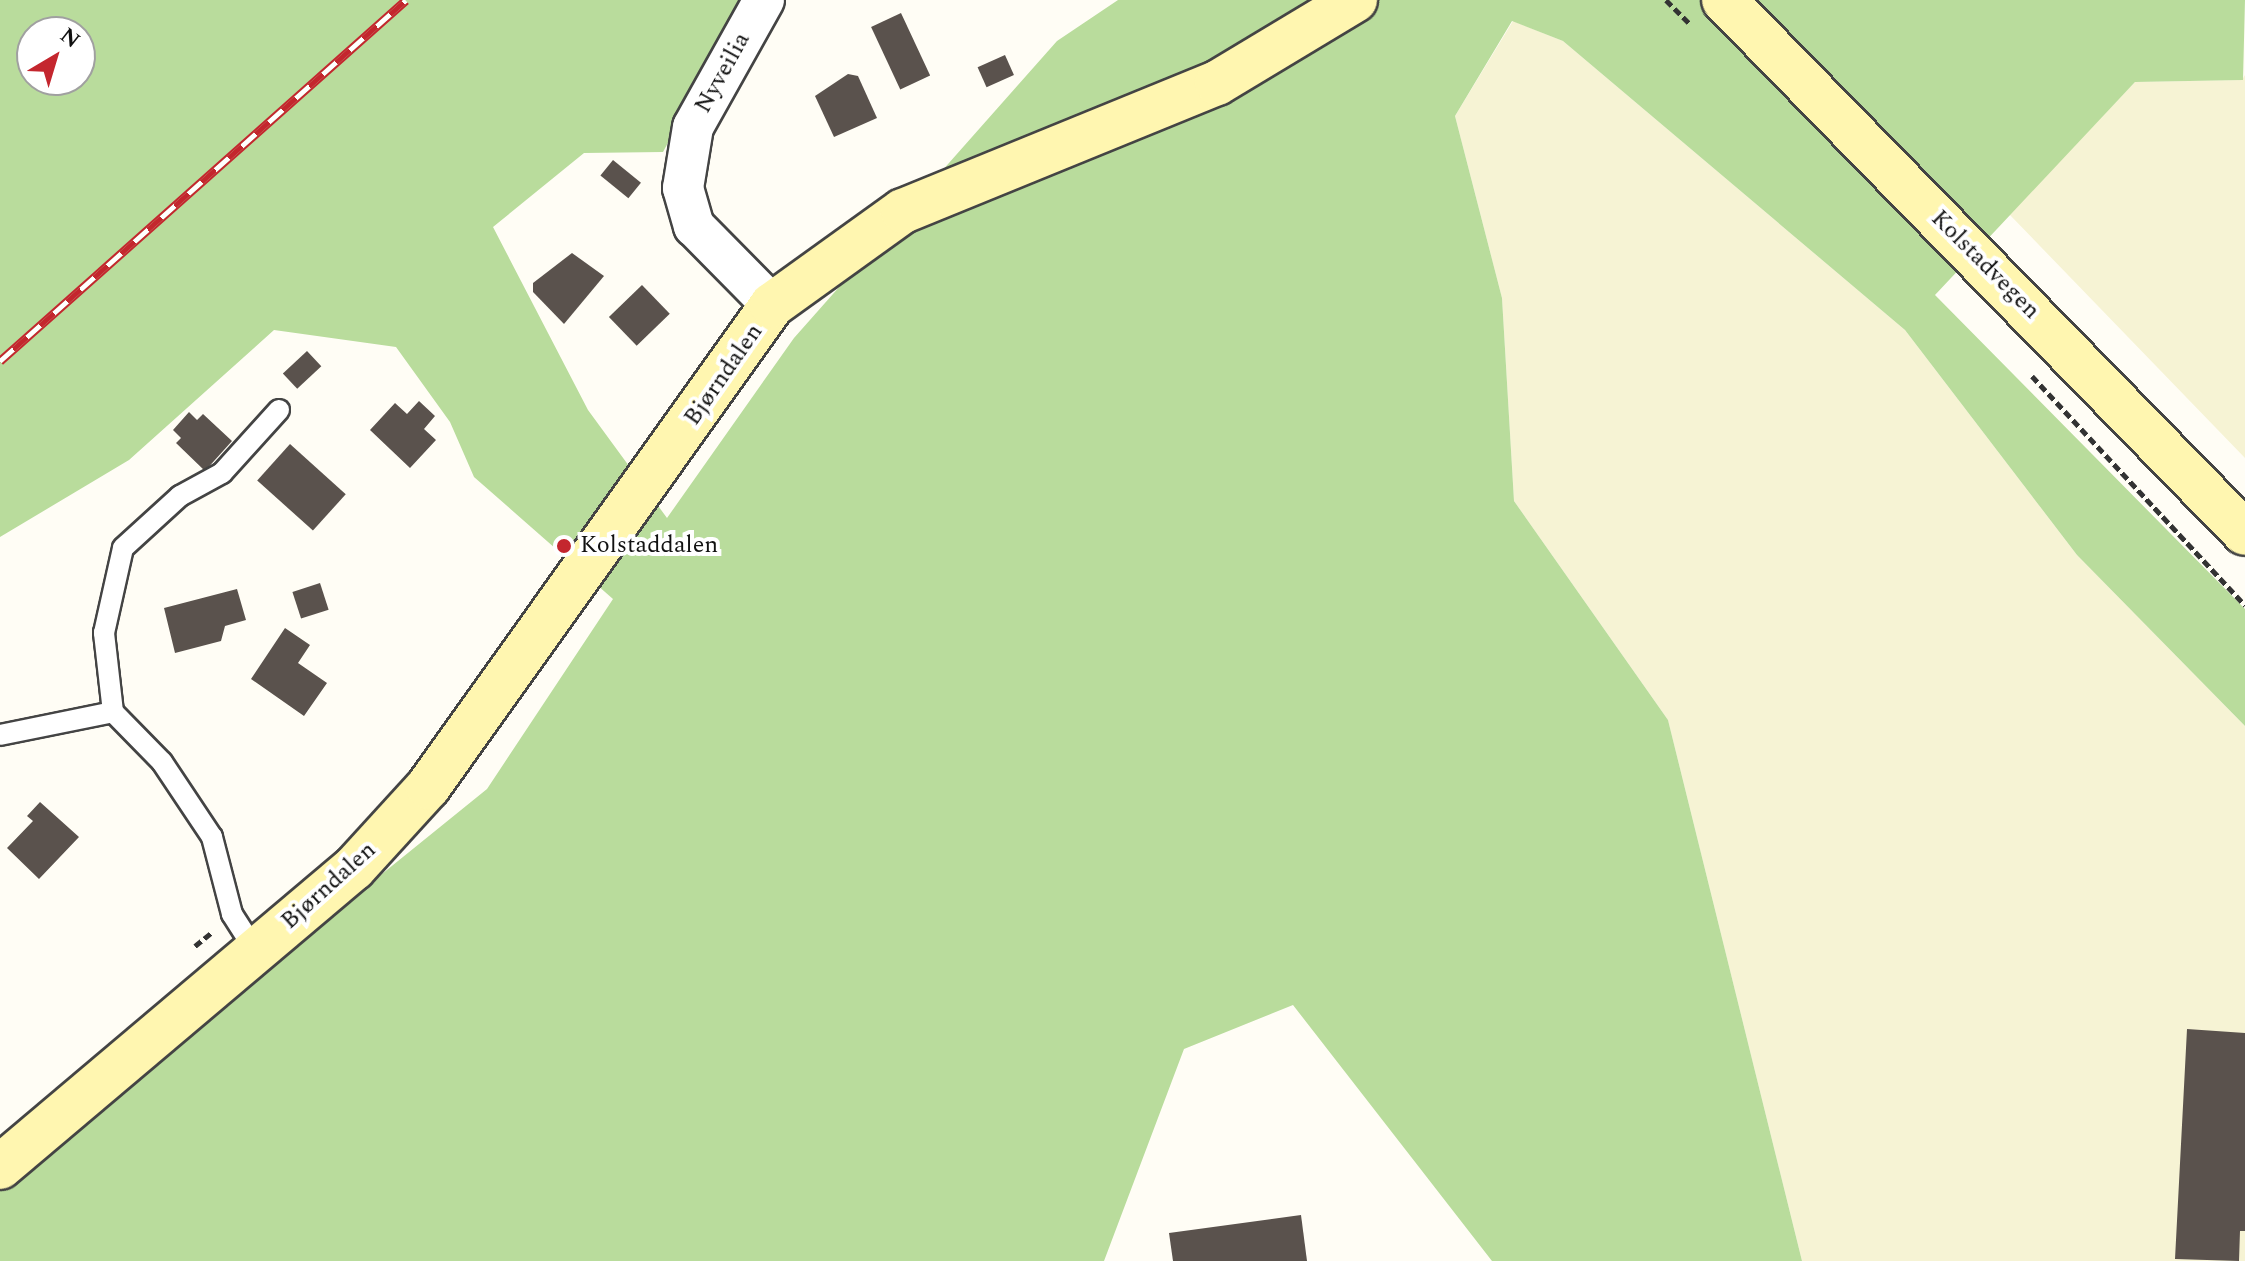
<!DOCTYPE html>
<html>
<head>
<meta charset="utf-8">
<style>
  body { margin:0 }
  #map { position:relative; width:2245px; height:1261px; overflow:hidden; background:#fffdf5; font-family:Spectral,serif }
  div>[style] { position:absolute }
  .farmland>* { inset:0; background:#f6f3d4 }
  .forest>* { inset:0; background:#b9dc9c }
  .building>* { inset:0; background:#5a524d; transform-origin:0 0 }
  .path>* { height:5px; margin-top:-2.5px; transform-origin:0; background:repeating-linear-gradient(90deg,#333 0 8px,transparent 0 12px) }
  .roads { filter:drop-shadow(2px 0 #444) drop-shadow(-2px 0 #444) drop-shadow(0 2px #444) drop-shadow(0 -2px #444) }
  .lane>* { height:20px; margin:-10px; padding:0 10px; transform-origin:10px; border-radius:10px; background:#fff }
  .street>* { height:40px; margin:-20px; padding:0 20px; transform-origin:20px; border-radius:20px; background:#fff }
  .secondary>* { height:44px; margin:-22px; padding:0 22px; transform-origin:22px; border-radius:22px; background:#fff6b0 }
  .rail>* { height:9px; margin-top:-4.5px; transform-origin:0; background:repeating-linear-gradient(90deg,#fff 0 18px,#c4262e 0 36px); box-sizing:border-box; border-block:2px solid #c4262e }
  .dots>* { width:22px; height:22px; translate:-50% -50%; box-sizing:border-box; border:4px solid #fff; border-radius:50% }
  span { translate:-50% -50%; white-space:nowrap; text-align:center; line-height:1.15; -webkit-text-stroke:8px #fff; paint-order:stroke }
  .street-label { font-size:24px; color:#111 }
  .poi-label { font-size:24px; color:#111 }
  .left { translate:0 -50%; text-align:left }
  .north { position:absolute; left:16px; top:16px; width:80px; height:80px; box-sizing:border-box; background:#fff; border:2px solid #a0a0a0; border-radius:50%; rotate:38deg; font-size:22px; font-weight:700; line-height:32px; text-align:center; color:#111 }
  .north::after { content:''; display:block; margin:auto; width:28px; height:36px; background:#c4262e; clip-path:polygon(50% 0,100% 100%,50% 72%,0 100%) }
</style>
</head>
<body>
<div id="map">
  <div class="farmland">
    <i style="clip-path:polygon(1513px 21px,1563px 41px,1905px 330px,2077px 555px,2245px 726px,2245px 1261px,1802px 1261px,1668px 720px,1514px 501px,1502px 298px,1455px 116px)"></i>
    <i style="clip-path:polygon(2245px 75px,2245px 458px,2009px 214px,2135px 82px,2242px 80px)"></i>
  </div>
  <div class="forest">
    <i style="clip-path:polygon(evenodd,0 0,745px 0,663px 152px,584px 153px,493px 227px,588px 410px,667px 518px,794px 338px,1057px 41px,1118px 0,2245px 0,2243px 80px,2135px 82px,1935px 295px,2245px 609px,2245px 726px,2077px 555px,1905px 330px,1563px 41px,1512px 21px,1455px 116px,1502px 298px,1514px 501px,1668px 720px,1802px 1261px,1492px 1261px,1293px 1005px,1184px 1049px,1104px 1261px,0 1261px,0 1183px,487px 789px,613px 599px,474px 477px,450px 422px,396px 347px,274px 330px,129px 460px,0 537px,0 0,32px 32px,80px 32px,80px 80px,32px 80px,32px 32px)"></i>
  </div>
  <div class="building">
    <i style="left:901px;top:13px;width:69px;height:33px;rotate:65deg"></i>
    <i style="left:1005px;top:55px;width:22px;height:30px;rotate:66deg"></i>
    <i style="clip-path:polygon(848px 74px,858px 76px,877px 118px,834px 137px,815px 96px)"></i>
    <i style="left:613px;top:160px;width:36px;height:20px;rotate:39deg"></i>
    <i style="clip-path:polygon(572px 253px,604px 276px,564px 324px,533px 292px,533px 283px)"></i>
    <i style="left:642px;top:285px;width:40px;height:46px;rotate:46deg"></i>
    <i style="left:307px;top:351px;width:21px;height:33px;rotate:47deg"></i>
    <i style="clip-path:polygon(419px 401px,435px 416px,424px 429px,436px 440px,410px 468px,370px 430px,395px 403px,407px 414px)"></i>
    <i style="clip-path:polygon(189px 412px,197px 420px,203px 414px,232px 441px,205px 471px,176px 443px,181px 438px,173px 430px)"></i>
    <i style="left:290px;top:444px;width:75px;height:49px;rotate:42deg"></i>
    <i style="left:320px;top:583px;width:28px;height:29px;rotate:72deg"></i>
    <i style="clip-path:polygon(237px 589px,246px 620px,225px 626px,221px 641px,175px 653px,164px 608px)"></i>
    <i style="clip-path:polygon(285px 628px,310px 645px,298px 663px,327px 683px,304px 716px,251px 679px)"></i>
    <i style="clip-path:polygon(40px 802px,79px 837px,39px 879px,7px 848px,33px 821px,27px 816px)"></i>
    <i style="clip-path:polygon(2187px 1029px,2245px 1033px,2245px 1231px,2240px 1231px,2239px 1261px,2175px 1259px)"></i>
    <i style="clip-path:polygon(1301px 1215px,1307px 1261px,1173px 1261px,1169px 1233px)"></i>
  </div>
  <div class="path">
    <i style="left:1666px;top:0;width:35px;rotate:45deg"></i>
    <i style="left:2032px;top:376px;width:313px;rotate:47.1deg"></i>
    <i style="left:195px;top:946px;width:22px;rotate:-39deg"></i>
  </div>
  <div class="roads">
    <div class="lane">
      <i style="left:0;top:735px;width:115px;rotate:-11.5deg"></i>
      <i style="left:255px;top:950px;width:43px;rotate:-122.6deg"></i>
      <i style="left:232px;top:914px;width:80px;rotate:-104.6deg"></i>
      <i style="left:212px;top:837px;width:90px;rotate:-123.7deg"></i>
      <i style="left:162px;top:762px;width:70px;rotate:-134.4deg"></i>
      <i style="left:113px;top:712px;width:80px;rotate:-96.5deg"></i>
      <i style="left:104px;top:633px;width:87px;rotate:-77.4deg"></i>
      <i style="left:123px;top:548px;width:77px;rotate:-42.4deg"></i>
      <i style="left:180px;top:496px;width:48px;rotate:-28.7deg"></i>
      <i style="left:222px;top:473px;width:85px;rotate:-47.9deg"></i>
    </div>
    <div class="street">
      <i style="left:764px;top:0;width:145px;rotate:119.2deg"></i>
      <i style="left:693px;top:127px;width:62px;rotate:99.3deg"></i>
      <i style="left:683px;top:188px;width:40px;rotate:74deg"></i>
      <i style="left:694px;top:226px;width:111px;rotate:45.4deg"></i>
    </div>
    <div class="secondary">
      <i style="left:1724px;top:0;width:745px;rotate:45.65deg"></i>
      <i style="left:0;top:1167px;width:463px;rotate:-40.2deg"></i>
      <i style="left:354px;top:868px;width:110px;rotate:-47.6deg"></i>
      <i style="left:428px;top:787px;width:592px;rotate:-54.48deg"></i>
      <i style="left:772px;top:305px;width:161px;rotate:-35.7deg"></i>
      <i style="left:903px;top:211px;width:339px;rotate:-22.2deg"></i>
      <i style="left:1217px;top:83px;width:161px;rotate:-31deg"></i>
    </div>
  </div>
  <div class="rail">
    <i style="left:0;top:361px;width:543px;rotate:-41.64deg"></i>
  </div>
  <div class="dots">
    <i style="left:564px;top:546px;background:#c4262e"></i>
  </div>
  <div class="street-label">
    <span style="left:723px;top:73px;rotate:-61deg">Nyveilia</span>
    <span style="left:1985px;top:265px;rotate:45deg">Kolstadvegen</span>
    <span style="left:724px;top:375px;rotate:-55deg">Bjørndalen</span>
    <span style="left:329px;top:886px;rotate:-42deg">Bjørndalen</span>
  </div>
  <div class="poi-label">
    <span class="left" style="left:580px;top:546px">Kolstaddalen</span>
  </div>
  <div class="north">N</div>
</div>
</body>
</html>
